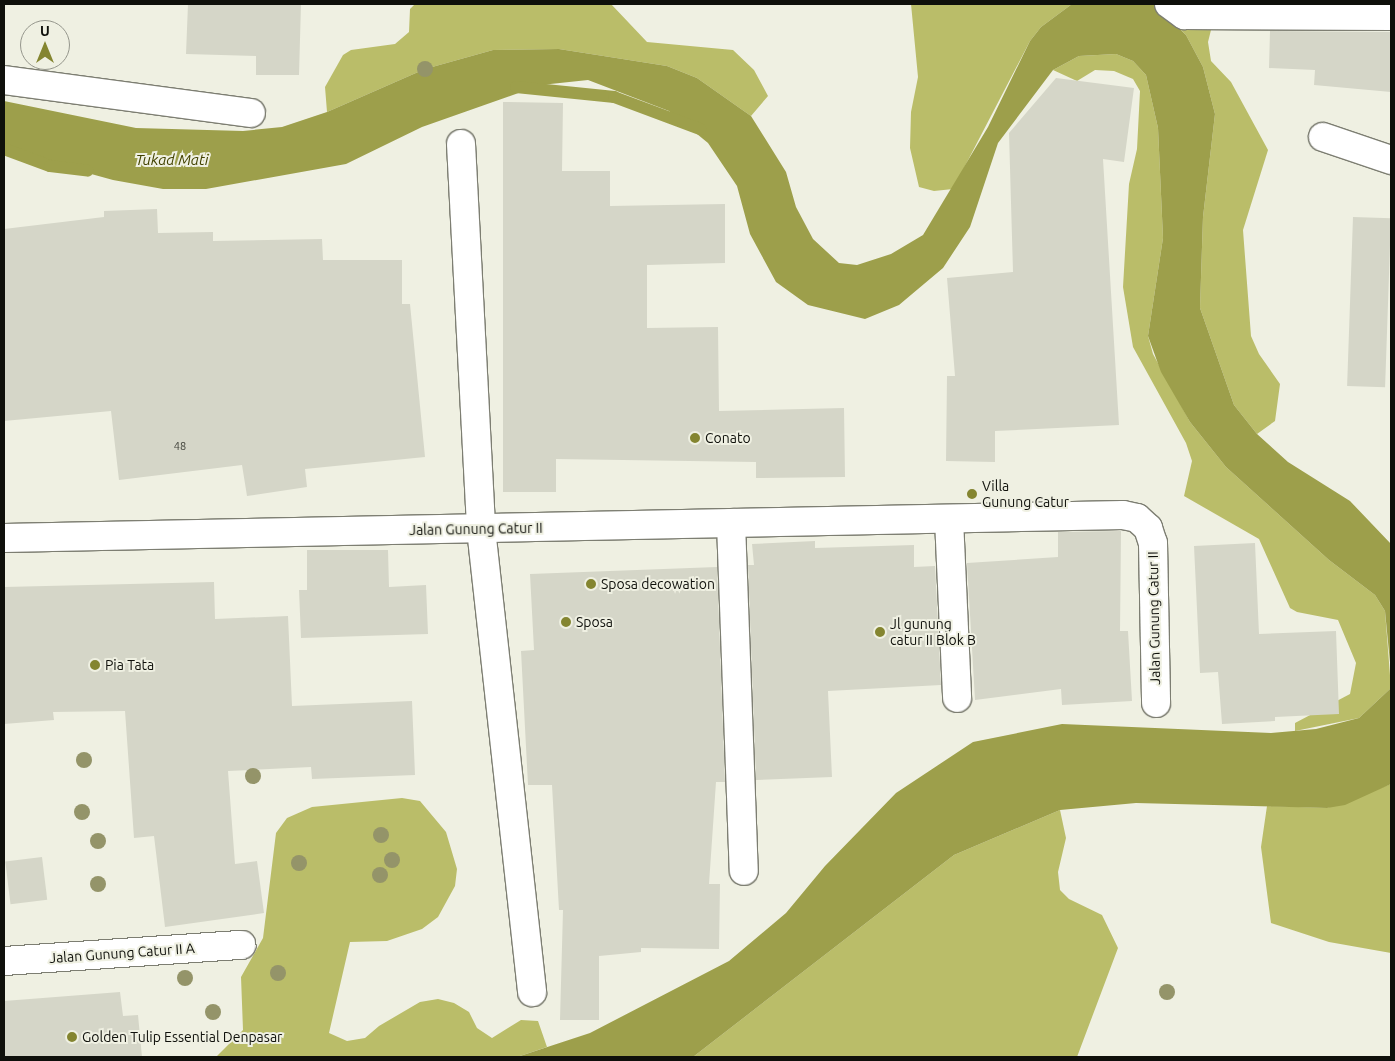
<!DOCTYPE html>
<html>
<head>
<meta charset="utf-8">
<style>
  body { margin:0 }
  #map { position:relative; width:1395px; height:1061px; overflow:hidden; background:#eff0e2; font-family:Ubuntu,sans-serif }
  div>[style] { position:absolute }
  .forest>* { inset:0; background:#babd69 }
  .water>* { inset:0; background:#9d9f4b }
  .stream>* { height:12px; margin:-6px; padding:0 6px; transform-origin:6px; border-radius:6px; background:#9d9f4b }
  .building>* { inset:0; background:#d5d6c8; transform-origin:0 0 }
  .roads { filter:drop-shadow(1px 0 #7d7e72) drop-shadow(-1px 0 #7d7e72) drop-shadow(0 1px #7d7e72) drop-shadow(0 -1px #7d7e72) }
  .minor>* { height:28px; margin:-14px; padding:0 14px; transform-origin:14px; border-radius:14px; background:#fff }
  .trees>* { width:16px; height:16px; margin:-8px; border-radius:50%; background:#949469 }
  .dots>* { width:14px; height:14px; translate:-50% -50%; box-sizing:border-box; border:2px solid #eff0e2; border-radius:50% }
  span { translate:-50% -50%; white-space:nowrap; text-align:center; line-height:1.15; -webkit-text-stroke:4px #eff0e2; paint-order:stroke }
  .number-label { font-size:11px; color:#40423a }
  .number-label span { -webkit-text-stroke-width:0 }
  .poi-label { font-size:14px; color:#0f100b }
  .left { translate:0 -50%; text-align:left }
  .street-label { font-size:14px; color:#0f100b }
  .water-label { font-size:15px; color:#424200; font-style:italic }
  .frame { position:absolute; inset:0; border:5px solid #0f100b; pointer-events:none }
  .north { position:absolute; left:20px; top:20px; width:50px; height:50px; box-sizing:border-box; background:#eff0e2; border:1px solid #95968c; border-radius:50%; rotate:0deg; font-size:14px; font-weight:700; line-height:20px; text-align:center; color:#0f100b }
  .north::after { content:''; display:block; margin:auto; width:18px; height:22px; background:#848530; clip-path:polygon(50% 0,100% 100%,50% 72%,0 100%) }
</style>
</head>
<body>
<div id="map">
  <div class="forest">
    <i style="clip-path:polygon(415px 4px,611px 4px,647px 42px,733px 50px,754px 70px,768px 96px,751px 116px,697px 78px,667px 66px,559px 49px,493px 50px,425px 69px,327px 112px,325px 87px,343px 55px,351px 50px,395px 44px,409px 32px,410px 9px)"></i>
    <i style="clip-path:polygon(911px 4px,1072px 4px,1041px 27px,1030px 41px,953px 189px,934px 191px,919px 187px,910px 148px,911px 112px,918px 77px)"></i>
    <i style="clip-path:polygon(1169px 18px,1213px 22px,1208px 42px,1211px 61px,1231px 82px,1268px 150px,1243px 230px,1251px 336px,1259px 354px,1280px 384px,1275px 421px,1257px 434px,1234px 405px,1200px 308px,1203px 217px,1215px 114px,1203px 67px,1186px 35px)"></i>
    <i style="clip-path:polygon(1116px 54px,1133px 61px,1146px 75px,1158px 128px,1163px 238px,1148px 336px,1153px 354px,1190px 422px,1226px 467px,1329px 560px,1375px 595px,1385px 611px,1391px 688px,1359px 718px,1295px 731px,1295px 723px,1350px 694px,1356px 663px,1338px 620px,1297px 612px,1290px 608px,1259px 539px,1184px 496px,1192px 461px,1186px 443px,1133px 347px,1123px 287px,1129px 184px,1137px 149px,1140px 91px,1133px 79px,1114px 71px,1095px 70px,1077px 81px,1053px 70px,1079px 56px)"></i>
    <i style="clip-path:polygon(1391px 784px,1391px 953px,1329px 942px,1271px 923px,1261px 847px,1267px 806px,1327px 808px)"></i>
    <i style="clip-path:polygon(402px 798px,420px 801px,446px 832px,457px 869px,455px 886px,438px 917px,422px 929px,387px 941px,350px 942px,329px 1033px,347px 1041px,365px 1038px,379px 1026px,420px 1002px,438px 999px,454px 1003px,469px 1012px,477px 1028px,492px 1038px,521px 1020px,538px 1021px,547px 1047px,517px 1057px,216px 1057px,243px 1030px,241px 977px,263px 938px,276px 833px,287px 818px,312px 807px)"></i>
    <i style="clip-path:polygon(1060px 810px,1066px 838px,1058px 872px,1060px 890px,1069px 899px,1102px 915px,1118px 948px,1077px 1057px,693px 1057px,954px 855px)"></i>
  </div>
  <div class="water">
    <i style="clip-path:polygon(1072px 4px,1154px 4px,1186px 35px,1203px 67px,1215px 114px,1203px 217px,1200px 308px,1234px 405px,1257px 434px,1288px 462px,1350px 501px,1391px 544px,1391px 673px,1385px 611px,1375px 595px,1329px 560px,1226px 467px,1190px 422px,1161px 372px,1148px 336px,1163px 238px,1158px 128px,1146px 75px,1133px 61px,1116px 54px,1079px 56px,1053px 70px,998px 143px,970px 227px,943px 268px,899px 305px,865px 319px,808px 305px,776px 282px,750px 234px,737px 186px,708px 143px,669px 111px,588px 80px,541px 85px,422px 127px,346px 164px,206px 189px,163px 189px,113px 180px,4px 150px,4px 101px,136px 128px,243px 131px,282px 127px,327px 112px,425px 69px,493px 50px,559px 49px,667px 66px,697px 78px,751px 116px,786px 172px,796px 207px,813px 239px,839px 263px,857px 265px,891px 254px,923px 235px,988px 127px,1030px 41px,1041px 27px)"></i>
    <i style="clip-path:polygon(1391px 688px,1391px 784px,1345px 805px,1327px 808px,1136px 803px,1060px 810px,954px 855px,693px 1057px,517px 1057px,590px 1033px,729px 961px,786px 913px,825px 866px,896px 793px,973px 742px,1062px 724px,1271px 733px,1316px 729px,1359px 718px)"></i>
  </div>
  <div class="stream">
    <i style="left:516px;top:87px;width:99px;rotate:5.8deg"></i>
    <i style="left:614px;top:97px;width:92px;rotate:20.4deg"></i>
    <i style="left:4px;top:149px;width:49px;rotate:20.3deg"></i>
    <i style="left:50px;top:166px;width:38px;rotate:7deg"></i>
  </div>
  <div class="building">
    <i style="clip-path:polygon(188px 4px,301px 4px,299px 75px,256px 75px,256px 56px,186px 54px)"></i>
    <i style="clip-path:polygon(1270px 31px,1391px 32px,1391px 92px,1314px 85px,1315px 70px,1269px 68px)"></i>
    <i style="clip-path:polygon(1056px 78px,1134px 88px,1124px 162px,1103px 159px,1119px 425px,995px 431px,995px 462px,946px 461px,947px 376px,955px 376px,947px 278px,1013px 272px,1009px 133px)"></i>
    <i style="clip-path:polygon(503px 102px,563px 103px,562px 171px,610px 171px,610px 206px,725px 204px,725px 263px,647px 265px,647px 328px,718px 327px,719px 411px,844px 408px,845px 477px,756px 478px,756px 462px,556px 459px,556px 492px,503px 492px)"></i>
    <i style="clip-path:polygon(157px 209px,158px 233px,213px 232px,213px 241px,322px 239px,323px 260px,402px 260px,402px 304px,410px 304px,425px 457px,305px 469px,307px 487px,247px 496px,242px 465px,119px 480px,111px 411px,4px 421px,4px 229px,104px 217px,104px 211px)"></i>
    <i style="left:1353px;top:217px;width:38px;height:169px;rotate:2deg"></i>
    <i style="clip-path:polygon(1121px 531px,1120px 631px,1128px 631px,1132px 701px,1062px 705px,1061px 689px,975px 700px,967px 563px,1058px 557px,1058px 532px)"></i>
    <i style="clip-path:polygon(815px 541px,815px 548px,914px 545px,914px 567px,935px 566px,941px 685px,828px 691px,832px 777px,756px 780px,748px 565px,754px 565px,752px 544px)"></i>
    <i style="clip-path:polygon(1255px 543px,1259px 634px,1336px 631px,1339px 714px,1275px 717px,1275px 721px,1222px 724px,1218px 672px,1200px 673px,1194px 546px)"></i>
    <i style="clip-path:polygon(307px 550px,388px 550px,389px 587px,426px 585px,428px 634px,301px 638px,299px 590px,307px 590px)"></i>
    <i style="clip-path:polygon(717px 567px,725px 782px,716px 782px,709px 884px,720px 884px,719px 949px,641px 948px,641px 952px,599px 956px,599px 1020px,560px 1020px,563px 910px,559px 910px,552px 785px,528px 785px,521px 651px,534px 650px,530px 574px)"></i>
    <i style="clip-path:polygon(214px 582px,215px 619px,288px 616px,292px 706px,412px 701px,415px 775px,312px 779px,311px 767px,228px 771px,235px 864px,257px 861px,264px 913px,165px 927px,154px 836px,134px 838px,125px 711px,53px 712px,54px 720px,4px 724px,4px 587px)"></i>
    <i style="left:42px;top:857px;width:43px;height:37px;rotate:83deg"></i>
    <i style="clip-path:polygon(120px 992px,123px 1016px,138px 1015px,142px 1057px,4px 1057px,4px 1001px)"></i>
  </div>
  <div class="roads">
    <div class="minor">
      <i style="left:1169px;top:4px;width:19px;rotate:36deg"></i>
      <i style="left:1184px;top:15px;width:207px;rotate:0.3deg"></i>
      <i style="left:4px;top:80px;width:249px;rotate:7.6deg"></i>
      <i style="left:1323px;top:137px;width:72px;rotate:18.7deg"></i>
      <i style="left:461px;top:144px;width:386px;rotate:87deg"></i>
      <i style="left:481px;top:529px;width:466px;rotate:83.7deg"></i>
      <i style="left:949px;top:519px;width:179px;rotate:87.4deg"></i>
      <i style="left:731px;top:523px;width:348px;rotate:87.9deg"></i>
      <i style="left:4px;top:538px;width:1119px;rotate:-1.18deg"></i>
      <i style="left:1123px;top:515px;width:14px;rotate:12deg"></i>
      <i style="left:1137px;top:518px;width:15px;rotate:42deg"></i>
      <i style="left:1148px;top:528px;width:16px;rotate:72deg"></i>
      <i style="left:1153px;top:543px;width:160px;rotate:88.9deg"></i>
      <i style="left:4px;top:961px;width:238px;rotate:-3.9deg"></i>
    </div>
  </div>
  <div class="trees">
    <i style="left:425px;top:69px"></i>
    <i style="left:84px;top:760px"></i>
    <i style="left:253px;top:776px"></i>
    <i style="left:82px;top:812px"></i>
    <i style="left:381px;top:835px"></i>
    <i style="left:98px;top:841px"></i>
    <i style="left:392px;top:860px"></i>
    <i style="left:299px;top:863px"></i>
    <i style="left:380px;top:875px"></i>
    <i style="left:98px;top:884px"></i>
    <i style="left:278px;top:973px"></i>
    <i style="left:185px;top:978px"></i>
    <i style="left:1167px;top:992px"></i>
    <i style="left:213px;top:1012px"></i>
  </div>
  <div class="dots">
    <i style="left:695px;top:438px;background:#848530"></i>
    <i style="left:972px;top:494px;background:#848530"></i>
    <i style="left:591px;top:584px;background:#848530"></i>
    <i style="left:566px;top:622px;background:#848530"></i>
    <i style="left:880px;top:632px;background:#848530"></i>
    <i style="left:95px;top:665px;background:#848530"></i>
    <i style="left:72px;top:1037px;background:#848530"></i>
  </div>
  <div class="number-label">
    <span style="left:180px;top:446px">48</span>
  </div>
  <div class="poi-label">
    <span class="left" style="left:705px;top:438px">Conato</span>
    <span class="left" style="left:982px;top:494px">Villa<br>Gunung Catur</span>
    <span class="left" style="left:601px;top:584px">Sposa decowation</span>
    <span class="left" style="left:576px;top:622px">Sposa</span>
    <span class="left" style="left:890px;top:632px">Jl gunung<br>catur II Blok B</span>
    <span class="left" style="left:105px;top:665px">Pia Tata</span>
    <span class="left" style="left:82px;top:1037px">Golden Tulip Essential Denpasar</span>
  </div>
  <div class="street-label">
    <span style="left:476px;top:529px;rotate:-1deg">Jalan Gunung Catur II</span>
    <span style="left:1154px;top:618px;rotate:-91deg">Jalan Gunung Catur II</span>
    <span style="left:122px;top:953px;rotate:-4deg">Jalan Gunung Catur II A</span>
  </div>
  <div class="water-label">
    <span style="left:172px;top:160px">Tukad Mati</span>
  </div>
  <div class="frame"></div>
  <div class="north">U</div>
</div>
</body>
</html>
